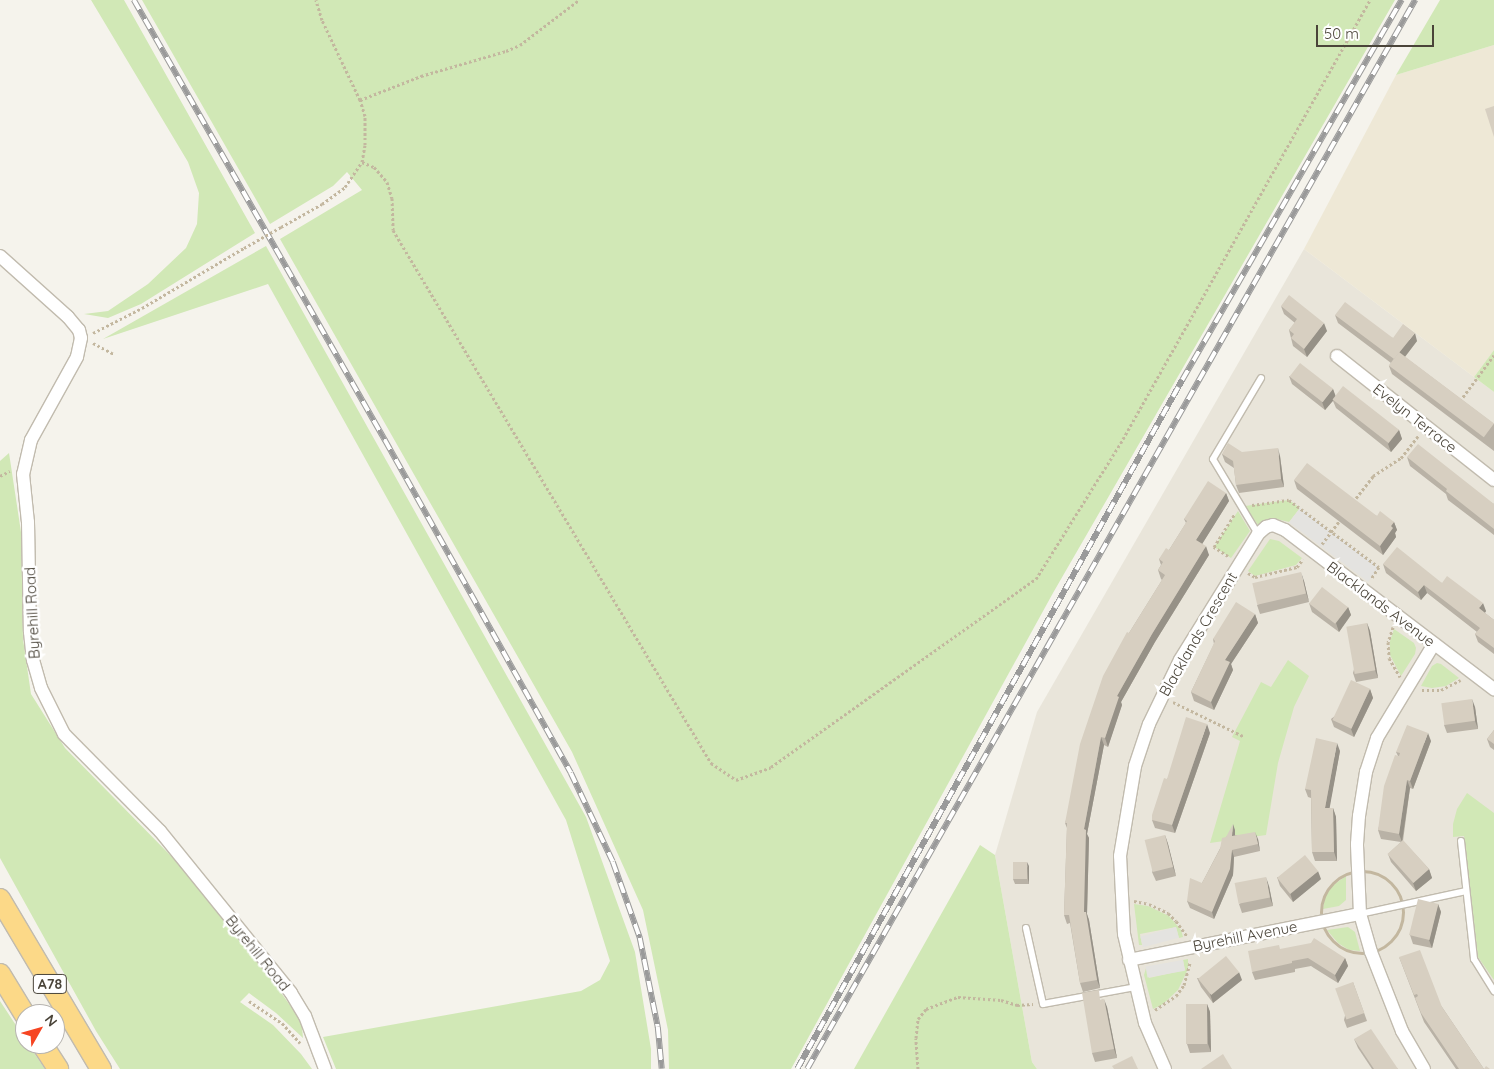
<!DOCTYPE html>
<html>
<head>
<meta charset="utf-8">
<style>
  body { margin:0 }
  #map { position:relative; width:1494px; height:1069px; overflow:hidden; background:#f5f3ec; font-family:Quicksand,sans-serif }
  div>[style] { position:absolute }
  .residential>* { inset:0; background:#e9e5da }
  .education>* { inset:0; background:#eee8d6 }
  .green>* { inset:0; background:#d1e8b6 }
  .parking>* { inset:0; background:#e4e3e0; transform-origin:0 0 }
  .path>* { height:3px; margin-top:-1.5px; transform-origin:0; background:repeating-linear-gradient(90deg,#c3b79f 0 2.5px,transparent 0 5px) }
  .path>.ring { margin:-1.5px; padding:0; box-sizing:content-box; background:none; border:3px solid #c3b79f; border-radius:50% }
  .roads { filter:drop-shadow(1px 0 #c1bbae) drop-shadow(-1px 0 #c1bbae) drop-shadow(0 1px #c1bbae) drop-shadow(0 -1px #c1bbae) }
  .service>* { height:6px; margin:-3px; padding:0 3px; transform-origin:3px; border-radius:3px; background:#fff }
  .minor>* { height:12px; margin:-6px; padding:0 6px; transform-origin:6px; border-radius:6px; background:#fff }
  .trunk>* { height:20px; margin:-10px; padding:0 10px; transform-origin:10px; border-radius:10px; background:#fcd988 }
  .rail>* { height:5.5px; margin-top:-2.75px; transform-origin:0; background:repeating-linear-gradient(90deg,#fff 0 11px,#9a9a9a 0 22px); box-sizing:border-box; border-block:1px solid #9a9a9a }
  .path-bridge>* { height:3px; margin-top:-1.5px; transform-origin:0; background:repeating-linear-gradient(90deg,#c3b79f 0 2.5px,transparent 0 5px) }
  .wall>* { inset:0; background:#b9b2a6 }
  .shaded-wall>* { inset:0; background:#969187 }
  .building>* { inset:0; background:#d7cfc1; transform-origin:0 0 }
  span { translate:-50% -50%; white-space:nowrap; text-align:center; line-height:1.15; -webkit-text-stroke:5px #fff; paint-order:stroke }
  .shield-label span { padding:1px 4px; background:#fff; border:1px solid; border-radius:4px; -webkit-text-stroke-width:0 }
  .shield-label { font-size:14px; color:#4a4439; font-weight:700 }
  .street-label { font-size:15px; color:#4a4439 }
  .north { position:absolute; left:15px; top:1004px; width:50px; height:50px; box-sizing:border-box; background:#fff; border:1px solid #b7b4b0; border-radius:50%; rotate:52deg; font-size:14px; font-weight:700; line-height:20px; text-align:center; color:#4a4439 }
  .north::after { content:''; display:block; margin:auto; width:18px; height:22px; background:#f64522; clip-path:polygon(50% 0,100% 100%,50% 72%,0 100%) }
  .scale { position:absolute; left:1316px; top:25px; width:118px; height:22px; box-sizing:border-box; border:2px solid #4a4439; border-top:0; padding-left:6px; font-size:15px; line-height:18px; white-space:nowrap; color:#4a4439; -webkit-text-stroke:4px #fff; paint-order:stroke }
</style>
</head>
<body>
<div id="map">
  <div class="residential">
    <i style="clip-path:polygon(1304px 249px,1494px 392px,1494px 1069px,1037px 1069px,1032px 1062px,995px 855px,1037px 712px)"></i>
  </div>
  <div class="education">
    <i style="clip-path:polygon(1494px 45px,1494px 350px,1474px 377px,1304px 249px,1396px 75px)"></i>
  </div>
  <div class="green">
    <i style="clip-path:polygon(91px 0,124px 0,255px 233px,141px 304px,108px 318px,84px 314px,108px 311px,148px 284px,186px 248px,197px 224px,199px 193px,188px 162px)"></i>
    <i style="clip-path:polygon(142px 0,1395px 0,1053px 593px,791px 1069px,669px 1069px,668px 1030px,643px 910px,572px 752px,280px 239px,362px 190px,347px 172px,333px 186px,270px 224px)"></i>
    <i style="clip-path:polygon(1440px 0,1494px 0,1494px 45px,1396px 75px)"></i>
    <i style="clip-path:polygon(266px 246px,586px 817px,635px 952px,651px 1049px,651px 1069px,336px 1069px,323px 1037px,581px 991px,600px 980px,610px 961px,566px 820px,268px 284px,103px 339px)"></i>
    <i style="clip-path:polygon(1494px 350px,1494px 392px,1474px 377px)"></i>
    <i style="clip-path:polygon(9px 453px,21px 532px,23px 639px,31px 694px,65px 748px,173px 858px,264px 969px,297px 1015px,302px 1027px,303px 1038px,276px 1013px,249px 993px,240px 1002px,273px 1025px,301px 1054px,312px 1069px,120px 1069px,96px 1031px,0 858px,0 461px)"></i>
    <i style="clip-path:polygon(1289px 500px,1300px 508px,1289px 522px,1272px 518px,1258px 525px,1245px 506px)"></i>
    <i style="clip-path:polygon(1238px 511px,1250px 531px,1231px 558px,1214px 547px)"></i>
    <i style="clip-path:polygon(1270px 539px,1279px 541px,1302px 558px,1296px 565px,1255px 576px,1248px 571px)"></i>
    <i style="clip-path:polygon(1394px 629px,1414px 643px,1416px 648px,1415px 654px,1401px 676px,1390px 655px,1390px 641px)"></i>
    <i style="clip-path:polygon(1288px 660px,1309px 676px,1294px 707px,1278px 763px,1266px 835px,1210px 843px,1240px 741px,1232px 737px,1261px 682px,1271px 687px)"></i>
    <i style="clip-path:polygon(1437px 663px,1441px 664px,1459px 678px,1446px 686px,1432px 688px,1421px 686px,1432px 666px)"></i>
    <i style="clip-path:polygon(1467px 793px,1494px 813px,1494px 980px,1478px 957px,1464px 836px,1453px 837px,1453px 824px,1457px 809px)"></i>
    <i style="clip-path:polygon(980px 845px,995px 855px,1032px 1062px,1037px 1069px,854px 1069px)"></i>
    <i style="clip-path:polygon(1346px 876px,1346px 900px,1339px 906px,1323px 909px,1325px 896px,1332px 886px)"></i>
    <i style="clip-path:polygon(1134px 904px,1148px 906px,1169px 916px,1181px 930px,1183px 937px,1179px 938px,1176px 927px,1140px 934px,1142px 945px,1139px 945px)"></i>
    <i style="clip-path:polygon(1348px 927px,1355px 932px,1360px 951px,1349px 950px,1338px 943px,1327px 930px)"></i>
    <i style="clip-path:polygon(1188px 959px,1188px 969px,1178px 990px,1163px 1004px,1153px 1009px,1144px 975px,1146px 968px,1149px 978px,1185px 970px,1183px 960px)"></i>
    <i style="clip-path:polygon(0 1001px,25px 1039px,25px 1044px,28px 1044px,45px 1069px,0 1069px)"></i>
  </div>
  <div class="parking">
    <i style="left:1300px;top:508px;width:99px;height:18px;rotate:37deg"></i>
    <i style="left:1176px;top:927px;width:11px;height:37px;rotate:75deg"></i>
    <i style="left:1183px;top:960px;width:11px;height:38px;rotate:80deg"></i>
  </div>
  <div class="path">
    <i style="left:360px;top:100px;width:66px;rotate:-21.5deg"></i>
    <i style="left:421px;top:76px;width:89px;rotate:-16.4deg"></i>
    <i style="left:506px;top:51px;width:15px;rotate:-23deg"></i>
    <i style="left:520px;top:45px;width:74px;rotate:-37.3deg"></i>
    <i style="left:362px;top:162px;width:13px;rotate:23deg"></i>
    <i style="left:374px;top:167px;width:20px;rotate:49deg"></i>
    <i style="left:387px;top:182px;width:17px;rotate:73deg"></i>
    <i style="left:392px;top:198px;width:32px;rotate:88deg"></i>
    <i style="left:393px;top:230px;width:621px;rotate:59.18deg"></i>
    <i style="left:711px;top:763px;width:30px;rotate:34deg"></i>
    <i style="left:736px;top:780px;width:37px;rotate:-20deg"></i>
    <i style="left:771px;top:767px;width:325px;rotate:-35.4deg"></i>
    <i style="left:1036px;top:579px;width:165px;rotate:-58.1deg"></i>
    <i style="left:1123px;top:439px;width:504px;rotate:-60.64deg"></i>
    <i style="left:281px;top:227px;width:47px;rotate:-29.3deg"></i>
    <i style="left:322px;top:204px;width:29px;rotate:-36deg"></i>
    <i style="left:345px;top:187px;width:30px;rotate:-56deg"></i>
    <i style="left:362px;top:162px;width:17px;rotate:-80deg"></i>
    <i style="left:365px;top:145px;width:29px;rotate:-90deg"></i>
    <i style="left:365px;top:116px;width:17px;rotate:-107deg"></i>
    <i style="left:360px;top:100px;width:89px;rotate:-115.4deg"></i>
    <i style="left:322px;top:20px;width:21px;rotate:-107deg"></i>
    <i style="left:93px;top:333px;width:55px;rotate:-27deg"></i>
    <i style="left:142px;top:308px;width:118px;rotate:-30.5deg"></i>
    <i style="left:93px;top:343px;width:24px;rotate:28deg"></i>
    <i style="left:1460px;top:401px;width:57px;rotate:-53.5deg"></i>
    <i style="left:0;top:476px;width:11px;rotate:-27deg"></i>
    <i style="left:1353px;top:502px;width:33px;rotate:-52deg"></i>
    <i style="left:1373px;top:476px;width:33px;rotate:-33deg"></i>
    <i style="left:1401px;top:458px;width:28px;rotate:-52deg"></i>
    <i style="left:1252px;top:505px;width:37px;rotate:-8deg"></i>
    <i style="left:1289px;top:500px;width:112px;rotate:36.7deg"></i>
    <i style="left:1379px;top:567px;width:14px;rotate:124deg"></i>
    <i style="left:1322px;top:544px;width:31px;rotate:-53deg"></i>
    <i style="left:1228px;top:556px;width:17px;rotate:-147deg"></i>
    <i style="left:1214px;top:547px;width:39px;rotate:-58deg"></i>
    <i style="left:1248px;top:573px;width:8px;rotate:30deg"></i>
    <i style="left:1255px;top:577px;width:43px;rotate:-13.4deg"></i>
    <i style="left:1297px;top:567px;width:10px;rotate:-53deg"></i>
    <i style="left:1393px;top:627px;width:16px;rotate:108deg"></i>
    <i style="left:1388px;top:642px;width:16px;rotate:86deg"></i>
    <i style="left:1389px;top:658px;width:22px;rotate:60deg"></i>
    <i style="left:1422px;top:690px;width:19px"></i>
    <i style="left:1441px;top:690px;width:22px;rotate:-27deg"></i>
    <i style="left:1173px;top:702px;width:78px;rotate:25.9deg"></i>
    <i class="ring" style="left:1321px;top:871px;width:79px;height:79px"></i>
    <i style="left:1134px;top:901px;width:15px;rotate:11deg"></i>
    <i style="left:1149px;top:904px;width:21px;rotate:25deg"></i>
    <i style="left:1168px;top:913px;width:11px;rotate:45deg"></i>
    <i style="left:1176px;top:921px;width:19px;rotate:54deg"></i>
    <i style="left:249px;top:1001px;width:40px;rotate:34deg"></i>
    <i style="left:282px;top:1023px;width:27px;rotate:48deg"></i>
    <i style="left:1155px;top:1010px;width:25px;rotate:-34deg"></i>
    <i style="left:1176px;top:996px;width:14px;rotate:-54deg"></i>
    <i style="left:1184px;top:985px;width:24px;rotate:-75deg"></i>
    <i style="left:918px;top:1069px;width:31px;rotate:-94deg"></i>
    <i style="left:916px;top:1038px;width:19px;rotate:-84deg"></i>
    <i style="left:918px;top:1019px;width:13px;rotate:-51deg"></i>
    <i style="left:926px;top:1009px;width:34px;rotate:-21deg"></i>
    <i style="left:958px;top:997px;width:43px;rotate:4deg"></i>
    <i style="left:1001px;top:1000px;width:17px;rotate:17deg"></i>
    <i style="left:1017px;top:1005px;width:16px;rotate:-4deg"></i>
  </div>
  <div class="roads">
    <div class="service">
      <i style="left:1258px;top:534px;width:87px;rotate:-121deg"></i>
      <i style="left:1213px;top:459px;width:94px;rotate:-59.3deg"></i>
      <i style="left:1461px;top:841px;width:119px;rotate:83.7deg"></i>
      <i style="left:1474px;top:959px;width:38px;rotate:58deg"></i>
      <i style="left:1360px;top:914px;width:108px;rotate:-12.2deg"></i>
      <i style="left:1026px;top:928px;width:78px;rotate:77.4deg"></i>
      <i style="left:1043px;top:1004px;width:95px;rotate:-10.4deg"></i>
    </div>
    <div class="minor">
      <i style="left:0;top:256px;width:91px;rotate:41.9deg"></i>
      <i style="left:68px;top:317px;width:17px;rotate:50deg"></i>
      <i style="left:79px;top:330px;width:8px;rotate:76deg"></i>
      <i style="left:81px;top:338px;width:19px;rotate:102deg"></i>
      <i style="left:77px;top:357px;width:95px;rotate:119deg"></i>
      <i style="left:31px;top:440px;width:35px;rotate:103deg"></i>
      <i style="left:23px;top:474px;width:48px;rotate:84.1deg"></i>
      <i style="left:28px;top:522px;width:110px;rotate:89deg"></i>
      <i style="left:30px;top:632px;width:28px;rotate:84deg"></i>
      <i style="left:33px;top:660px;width:29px;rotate:74deg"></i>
      <i style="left:41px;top:688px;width:51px;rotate:63.4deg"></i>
      <i style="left:64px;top:734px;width:136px;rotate:45.3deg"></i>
      <i style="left:160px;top:831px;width:208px;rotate:51deg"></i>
      <i style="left:291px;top:993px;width:27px;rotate:59deg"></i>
      <i style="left:305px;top:1016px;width:57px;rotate:69.3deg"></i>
      <i style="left:1337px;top:356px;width:200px;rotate:38.3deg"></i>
      <i style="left:1129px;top:960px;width:236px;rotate:-11.3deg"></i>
      <i style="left:1165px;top:1069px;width:50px;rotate:-113.5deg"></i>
      <i style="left:1145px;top:1023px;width:91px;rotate:-103.3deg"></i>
      <i style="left:1124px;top:934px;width:78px;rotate:-92.9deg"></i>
      <i style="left:1120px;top:856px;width:91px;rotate:-80.5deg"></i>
      <i style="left:1135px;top:766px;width:44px;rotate:-71.6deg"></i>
      <i style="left:1149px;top:724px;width:71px;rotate:-64.2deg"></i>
      <i style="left:1180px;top:660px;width:148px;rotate:-58.2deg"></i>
      <i style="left:1258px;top:534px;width:11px;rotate:-41deg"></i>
      <i style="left:1266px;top:527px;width:7px;rotate:-16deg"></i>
      <i style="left:1273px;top:525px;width:13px;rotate:23deg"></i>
      <i style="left:1285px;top:530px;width:263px;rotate:37.3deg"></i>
      <i style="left:1424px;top:1069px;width:44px;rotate:-120.1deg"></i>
      <i style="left:1402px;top:1031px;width:85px;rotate:-111.4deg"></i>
      <i style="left:1371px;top:952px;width:40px;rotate:-106deg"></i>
      <i style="left:1360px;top:914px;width:70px;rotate:-92.5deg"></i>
      <i style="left:1357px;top:844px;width:28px;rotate:-86deg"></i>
      <i style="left:1359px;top:816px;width:45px;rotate:-81deg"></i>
      <i style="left:1366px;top:772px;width:36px;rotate:-72deg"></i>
      <i style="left:1377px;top:738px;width:110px;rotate:-58.8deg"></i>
    </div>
    <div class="trunk">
      <i style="left:0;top:899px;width:198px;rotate:59.3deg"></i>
      <i style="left:0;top:974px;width:48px;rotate:58.6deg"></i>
      <i style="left:42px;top:1044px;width:30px;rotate:57deg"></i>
    </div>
  </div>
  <div class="rail">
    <i style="left:134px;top:0;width:507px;rotate:60.3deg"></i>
    <i style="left:385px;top:440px;width:381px;rotate:60.8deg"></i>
    <i style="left:571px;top:773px;width:98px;rotate:64.7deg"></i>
    <i style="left:613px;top:862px;width:81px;rotate:70.4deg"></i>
    <i style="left:640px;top:938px;width:91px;rotate:78.6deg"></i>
    <i style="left:658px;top:1027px;width:42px;rotate:84.6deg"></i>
    <i style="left:797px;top:1069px;width:789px;rotate:-60.8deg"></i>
    <i style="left:1182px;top:380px;width:439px;rotate:-60deg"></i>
    <i style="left:807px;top:1069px;width:1230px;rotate:-60.37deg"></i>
  </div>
  <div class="path-bridge">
    <i style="left:244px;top:248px;width:43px;rotate:-29.6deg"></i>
  </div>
  <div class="wall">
    <i style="clip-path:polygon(1281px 306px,1327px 331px,1307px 357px,1293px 346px,1289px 330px,1295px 323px,1284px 314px)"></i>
    <i style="clip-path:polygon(1335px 315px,1393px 338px,1417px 341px,1405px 357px,1494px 424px,1494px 451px,1392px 374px,1389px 366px,1391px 363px,1338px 323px)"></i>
    <i style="clip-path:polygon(1289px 376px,1333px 389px,1335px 396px,1399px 430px,1402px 439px,1391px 452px,1336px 408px,1333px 401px,1325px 410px,1292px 384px)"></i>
    <i style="clip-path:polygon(1242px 452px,1280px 456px,1284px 487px,1239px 493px,1236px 485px,1234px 468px,1225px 462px,1222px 454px)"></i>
    <i style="clip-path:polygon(1407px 457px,1494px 504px,1494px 535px,1448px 500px,1446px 494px,1410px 466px)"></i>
    <i style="clip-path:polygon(1294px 480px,1377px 516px,1394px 522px,1397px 530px,1395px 533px,1396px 537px,1383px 555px,1297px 489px)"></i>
    <i style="clip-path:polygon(1226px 493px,1229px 501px,1202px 544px,1209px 555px,1155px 642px,1121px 702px,1122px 705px,1108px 747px,1104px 745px,1087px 834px,1089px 838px,1087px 914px,1089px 920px,1100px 988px,1083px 992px,1080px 983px,1070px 923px,1067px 924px,1064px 915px,1067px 828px,1065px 823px,1129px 633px,1162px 580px,1161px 579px,1158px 570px,1161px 565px,1159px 559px,1169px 550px,1186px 523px,1184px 519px)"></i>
    <i style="clip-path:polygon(1383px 564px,1442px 583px,1486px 611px,1485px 613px,1494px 620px,1494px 654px,1478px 642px,1475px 634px,1477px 632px,1427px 593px,1421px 600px,1386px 573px)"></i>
    <i style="clip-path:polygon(1304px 581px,1309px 602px,1260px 614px,1257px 605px)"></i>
    <i style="clip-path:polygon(1309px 603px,1348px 607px,1351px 615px,1339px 632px,1312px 612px)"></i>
    <i style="clip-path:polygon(1255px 614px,1258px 623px,1231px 664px,1233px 670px,1214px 710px,1194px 701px,1191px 692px,1214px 644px,1213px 639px)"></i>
    <i style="clip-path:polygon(1367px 623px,1370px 631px,1378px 678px,1356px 682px,1353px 673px)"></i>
    <i style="clip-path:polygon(1370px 689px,1373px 698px,1354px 737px,1334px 727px,1331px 719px)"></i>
    <i style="clip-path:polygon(1475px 707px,1478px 729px,1447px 733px,1444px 725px)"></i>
    <i style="clip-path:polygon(1494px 730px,1494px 750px,1490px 747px,1487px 739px)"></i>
    <i style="clip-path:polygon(1210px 733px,1175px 833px,1155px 828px,1152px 820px,1167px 779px)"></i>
    <i style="clip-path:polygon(1431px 741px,1413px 789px,1410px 788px,1403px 841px,1429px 869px,1432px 878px,1416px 891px,1391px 862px,1388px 854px,1401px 842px,1381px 839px,1378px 830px,1398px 756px,1396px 752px)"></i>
    <i style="clip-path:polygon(1340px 751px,1329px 808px,1333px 808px,1336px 817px,1337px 861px,1315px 861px,1312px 852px,1311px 798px,1308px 797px,1305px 789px)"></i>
    <i style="clip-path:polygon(1235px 830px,1235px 835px,1258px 839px,1260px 851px,1234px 857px,1233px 875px,1214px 919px,1190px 908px,1187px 901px,1202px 883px,1226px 837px)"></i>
    <i style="clip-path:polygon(1165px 835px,1168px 844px,1176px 876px,1156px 881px,1152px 872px)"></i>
    <i style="clip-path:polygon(1029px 866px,1029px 884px,1015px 884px,1013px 879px)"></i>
    <i style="clip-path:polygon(1277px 877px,1321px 879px,1293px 902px,1280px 886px)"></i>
    <i style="clip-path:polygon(1269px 886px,1273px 906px,1242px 913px,1239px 904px)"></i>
    <i style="clip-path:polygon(1438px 904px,1441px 912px,1432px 948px,1413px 944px,1410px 935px)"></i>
    <i style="clip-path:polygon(1281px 949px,1345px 958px,1348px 966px,1338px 983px,1311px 966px,1295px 969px,1295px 972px,1255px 980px,1252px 972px)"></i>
    <i style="clip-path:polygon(1399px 957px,1442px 1007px,1484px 1069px,1490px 1069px,1456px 1069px,1424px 1022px)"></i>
    <i style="clip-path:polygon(1197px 978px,1242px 980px,1213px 1003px,1201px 987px)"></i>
    <i style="clip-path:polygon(1353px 982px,1367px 1021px,1347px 1028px,1344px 1020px)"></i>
    <i style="clip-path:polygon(1102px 999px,1107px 1007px,1117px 1058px,1095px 1062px,1092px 1053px)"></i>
    <i style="clip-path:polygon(1207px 1004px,1210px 1012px,1211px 1052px,1190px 1053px,1187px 1044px)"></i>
    <i style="clip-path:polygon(1354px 1039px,1398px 1069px,1372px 1069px,1358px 1048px)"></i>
  </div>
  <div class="shaded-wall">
    <i style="clip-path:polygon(1324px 323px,1327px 331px,1307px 357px,1304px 349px)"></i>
    <i style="clip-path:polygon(1415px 333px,1417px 341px,1397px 367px,1394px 359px)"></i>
    <i style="clip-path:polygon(1333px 389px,1336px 397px,1325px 410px,1322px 402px)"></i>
    <i style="clip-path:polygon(1399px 430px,1402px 439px,1391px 452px,1388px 444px)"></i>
    <i style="clip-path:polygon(1278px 448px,1280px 456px,1284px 487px,1281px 479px)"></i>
    <i style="clip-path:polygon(1226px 493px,1229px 501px,1199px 549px,1196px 540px)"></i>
    <i style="clip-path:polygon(1394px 522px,1397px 530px,1395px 533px,1396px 537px,1383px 555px,1380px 546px,1391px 526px)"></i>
    <i style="clip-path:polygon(1206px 546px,1209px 555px,1155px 642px,1121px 702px,1122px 705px,1108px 747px,1105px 738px,1117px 696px,1152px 634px)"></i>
    <i style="clip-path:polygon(1301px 572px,1304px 581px,1309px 602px,1306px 593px)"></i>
    <i style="clip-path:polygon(1424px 585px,1427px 593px,1421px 600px,1418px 592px)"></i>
    <i style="clip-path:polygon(1483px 603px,1486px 611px,1482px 617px,1479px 608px)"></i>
    <i style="clip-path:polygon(1348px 607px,1351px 615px,1339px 632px,1336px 623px)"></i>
    <i style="clip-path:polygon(1255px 614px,1258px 623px,1231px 664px,1233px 670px,1214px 710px,1211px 702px,1225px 660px)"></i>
    <i style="clip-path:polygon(1367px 623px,1370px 631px,1378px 678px,1375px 670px)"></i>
    <i style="clip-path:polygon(1370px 689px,1373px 698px,1354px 737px,1351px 729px)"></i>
    <i style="clip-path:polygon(1472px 699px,1475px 707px,1478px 729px,1475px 721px)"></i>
    <i style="clip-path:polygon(1207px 724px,1210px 733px,1175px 833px,1172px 825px)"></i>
    <i style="clip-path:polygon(1428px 733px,1431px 741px,1413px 789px,1410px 781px)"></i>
    <i style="clip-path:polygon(1101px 737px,1104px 745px,1087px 834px,1089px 838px,1087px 914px,1089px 920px,1100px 988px,1097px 980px,1084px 912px,1084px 829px)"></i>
    <i style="clip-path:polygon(1337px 743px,1340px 751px,1328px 817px,1325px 808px)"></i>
    <i style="clip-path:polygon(1407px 780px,1410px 788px,1402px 842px,1399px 834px)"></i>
    <i style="clip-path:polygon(1333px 808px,1336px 817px,1337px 861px,1334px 852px)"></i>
    <i style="clip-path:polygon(1233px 824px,1235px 830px,1235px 843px,1232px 836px)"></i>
    <i style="clip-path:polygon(1255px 832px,1258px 839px,1260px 851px,1258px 844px)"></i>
    <i style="clip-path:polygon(1165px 835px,1168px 844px,1176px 876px,1173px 867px)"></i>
    <i style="clip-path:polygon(1232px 850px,1234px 857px,1233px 875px,1214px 919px,1212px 912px)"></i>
    <i style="clip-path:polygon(1027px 862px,1029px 866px,1029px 884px,1028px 879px)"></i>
    <i style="clip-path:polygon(1429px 869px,1432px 878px,1416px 891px,1413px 883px)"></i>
    <i style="clip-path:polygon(1318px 871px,1321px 879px,1293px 902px,1290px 893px)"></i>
    <i style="clip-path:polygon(1266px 877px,1269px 886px,1273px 906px,1270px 898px)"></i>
    <i style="clip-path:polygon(1438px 904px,1441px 912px,1432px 948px,1429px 940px)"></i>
    <i style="clip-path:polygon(1345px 958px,1348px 966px,1338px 983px,1335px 975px)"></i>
    <i style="clip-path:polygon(1239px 972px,1242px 980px,1213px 1003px,1210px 994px)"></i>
    <i style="clip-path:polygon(1104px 999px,1107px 1007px,1117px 1058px,1114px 1049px)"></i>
    <i style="clip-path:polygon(1207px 1004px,1210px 1012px,1211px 1052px,1208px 1044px)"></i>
  </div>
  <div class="building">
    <i style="clip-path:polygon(1494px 106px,1494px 137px,1485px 109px)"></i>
    <i style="clip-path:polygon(1289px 295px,1324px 323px,1304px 349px,1291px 338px,1294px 334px,1289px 330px,1297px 319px,1281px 306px)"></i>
    <i style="clip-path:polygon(1345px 302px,1393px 338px,1403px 324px,1415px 333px,1394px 359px,1335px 315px)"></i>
    <i style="left:1399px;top:352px;width:119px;height:17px;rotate:37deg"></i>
    <i style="left:1300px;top:363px;width:42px;height:17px;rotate:38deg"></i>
    <i style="left:1343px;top:386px;width:71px;height:17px;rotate:38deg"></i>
    <i style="clip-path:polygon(1228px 443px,1242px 452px,1278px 448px,1281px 479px,1236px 485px,1233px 461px,1222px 454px)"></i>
    <i style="clip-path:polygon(1418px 444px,1494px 504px,1494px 529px,1446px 491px,1447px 489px,1407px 457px)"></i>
    <i style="clip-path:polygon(1307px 463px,1377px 516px,1380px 511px,1394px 522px,1391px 526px,1393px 528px,1380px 546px,1294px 480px)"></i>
    <i style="clip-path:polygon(1208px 481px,1226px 493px,1196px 540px,1206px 546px,1152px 634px,1117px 696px,1119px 697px,1105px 738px,1101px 737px,1084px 829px,1086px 830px,1084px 912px,1086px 912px,1097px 980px,1080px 983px,1069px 915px,1064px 915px,1067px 823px,1065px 823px,1080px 744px,1103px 676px,1127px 632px,1129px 633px,1165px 575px,1158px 570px,1163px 562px,1159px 559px,1166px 548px,1169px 550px,1187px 521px,1184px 519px)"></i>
    <i style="clip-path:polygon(1397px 547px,1442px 583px,1447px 576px,1483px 603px,1479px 608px,1494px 620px,1494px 648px,1475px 634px,1480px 628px,1424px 585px,1418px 592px,1383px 564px)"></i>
    <i style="left:1301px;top:572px;width:22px;height:50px;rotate:77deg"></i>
    <i style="left:1322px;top:587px;width:33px;height:21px;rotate:38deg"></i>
    <i style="clip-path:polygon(1236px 602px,1255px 614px,1225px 660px,1230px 662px,1211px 702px,1191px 692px,1215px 641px,1213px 639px)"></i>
    <i style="left:1367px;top:623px;width:48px;height:21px;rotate:80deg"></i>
    <i style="left:1351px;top:680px;width:21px;height:44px;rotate:25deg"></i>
    <i style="left:1472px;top:699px;width:22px;height:31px;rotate:82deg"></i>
    <i style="clip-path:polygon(1186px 717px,1207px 724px,1172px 825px,1152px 820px,1152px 815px,1164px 778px,1167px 779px)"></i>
    <i style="clip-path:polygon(1407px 725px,1428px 733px,1410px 781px,1407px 780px,1399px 834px,1378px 830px,1384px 786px,1395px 755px,1399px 756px,1400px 753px,1396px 752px)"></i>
    <i style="clip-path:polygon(1494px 730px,1494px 744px,1487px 739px)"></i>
    <i style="clip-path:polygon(1316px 738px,1337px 743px,1325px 808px,1333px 808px,1334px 852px,1312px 852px,1311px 790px,1305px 789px)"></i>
    <i style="clip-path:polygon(1233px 824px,1232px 836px,1255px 832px,1258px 844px,1232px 850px,1230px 869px,1212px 912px,1187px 901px,1190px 878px,1202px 883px,1220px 849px,1222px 838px,1226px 837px)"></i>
    <i style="left:1165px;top:835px;width:33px;height:21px;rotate:76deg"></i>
    <i style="left:1403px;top:840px;width:39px;height:21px;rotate:48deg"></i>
    <i style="left:1305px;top:855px;width:21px;height:36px;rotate:51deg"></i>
    <i style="left:1013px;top:862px;width:14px;height:17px"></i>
    <i style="left:1266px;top:877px;width:21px;height:32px;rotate:79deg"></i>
    <i style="left:1418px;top:899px;width:21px;height:37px;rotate:14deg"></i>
    <i style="clip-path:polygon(1314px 938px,1345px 958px,1335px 975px,1308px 958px,1292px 961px,1292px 963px,1252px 972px,1248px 951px,1279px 945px,1280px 949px,1311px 943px)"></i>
    <i style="clip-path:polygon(1420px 950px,1442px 1007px,1484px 1069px,1486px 1066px,1490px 1069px,1459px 1069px,1421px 1013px,1415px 998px,1418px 996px,1417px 994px,1414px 995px,1399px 957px)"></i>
    <i style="left:1226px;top:956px;width:21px;height:36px;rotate:51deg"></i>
    <i style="left:1353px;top:982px;width:33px;height:19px;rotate:70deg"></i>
    <i style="clip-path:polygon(1099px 990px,1100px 1000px,1104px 999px,1114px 1049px,1092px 1053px,1082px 993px)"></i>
    <i style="left:1186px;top:1004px;width:21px;height:40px"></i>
    <i style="clip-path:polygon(1371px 1029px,1398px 1069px,1374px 1069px,1354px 1039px)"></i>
    <i style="clip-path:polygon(1223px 1054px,1232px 1069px,1201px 1069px)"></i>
    <i style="clip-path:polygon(1132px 1056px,1138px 1069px,1114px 1069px,1112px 1066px)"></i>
  </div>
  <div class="shield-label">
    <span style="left:50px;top:984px">A78</span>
  </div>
  <div class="street-label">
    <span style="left:1415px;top:418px;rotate:38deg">Evelyn Terrace</span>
    <span style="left:1381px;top:604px;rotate:37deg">Blacklands Avenue</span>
    <span style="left:32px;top:613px;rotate:-93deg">Byrehill Road</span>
    <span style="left:1198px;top:634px;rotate:-60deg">Blacklands Crescent</span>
    <span style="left:1245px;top:936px;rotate:-11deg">Byrehill Avenue</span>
    <span style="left:258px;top:953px;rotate:51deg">Byrehill Road</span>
  </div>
  <div class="north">N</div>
  <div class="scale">50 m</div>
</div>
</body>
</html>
